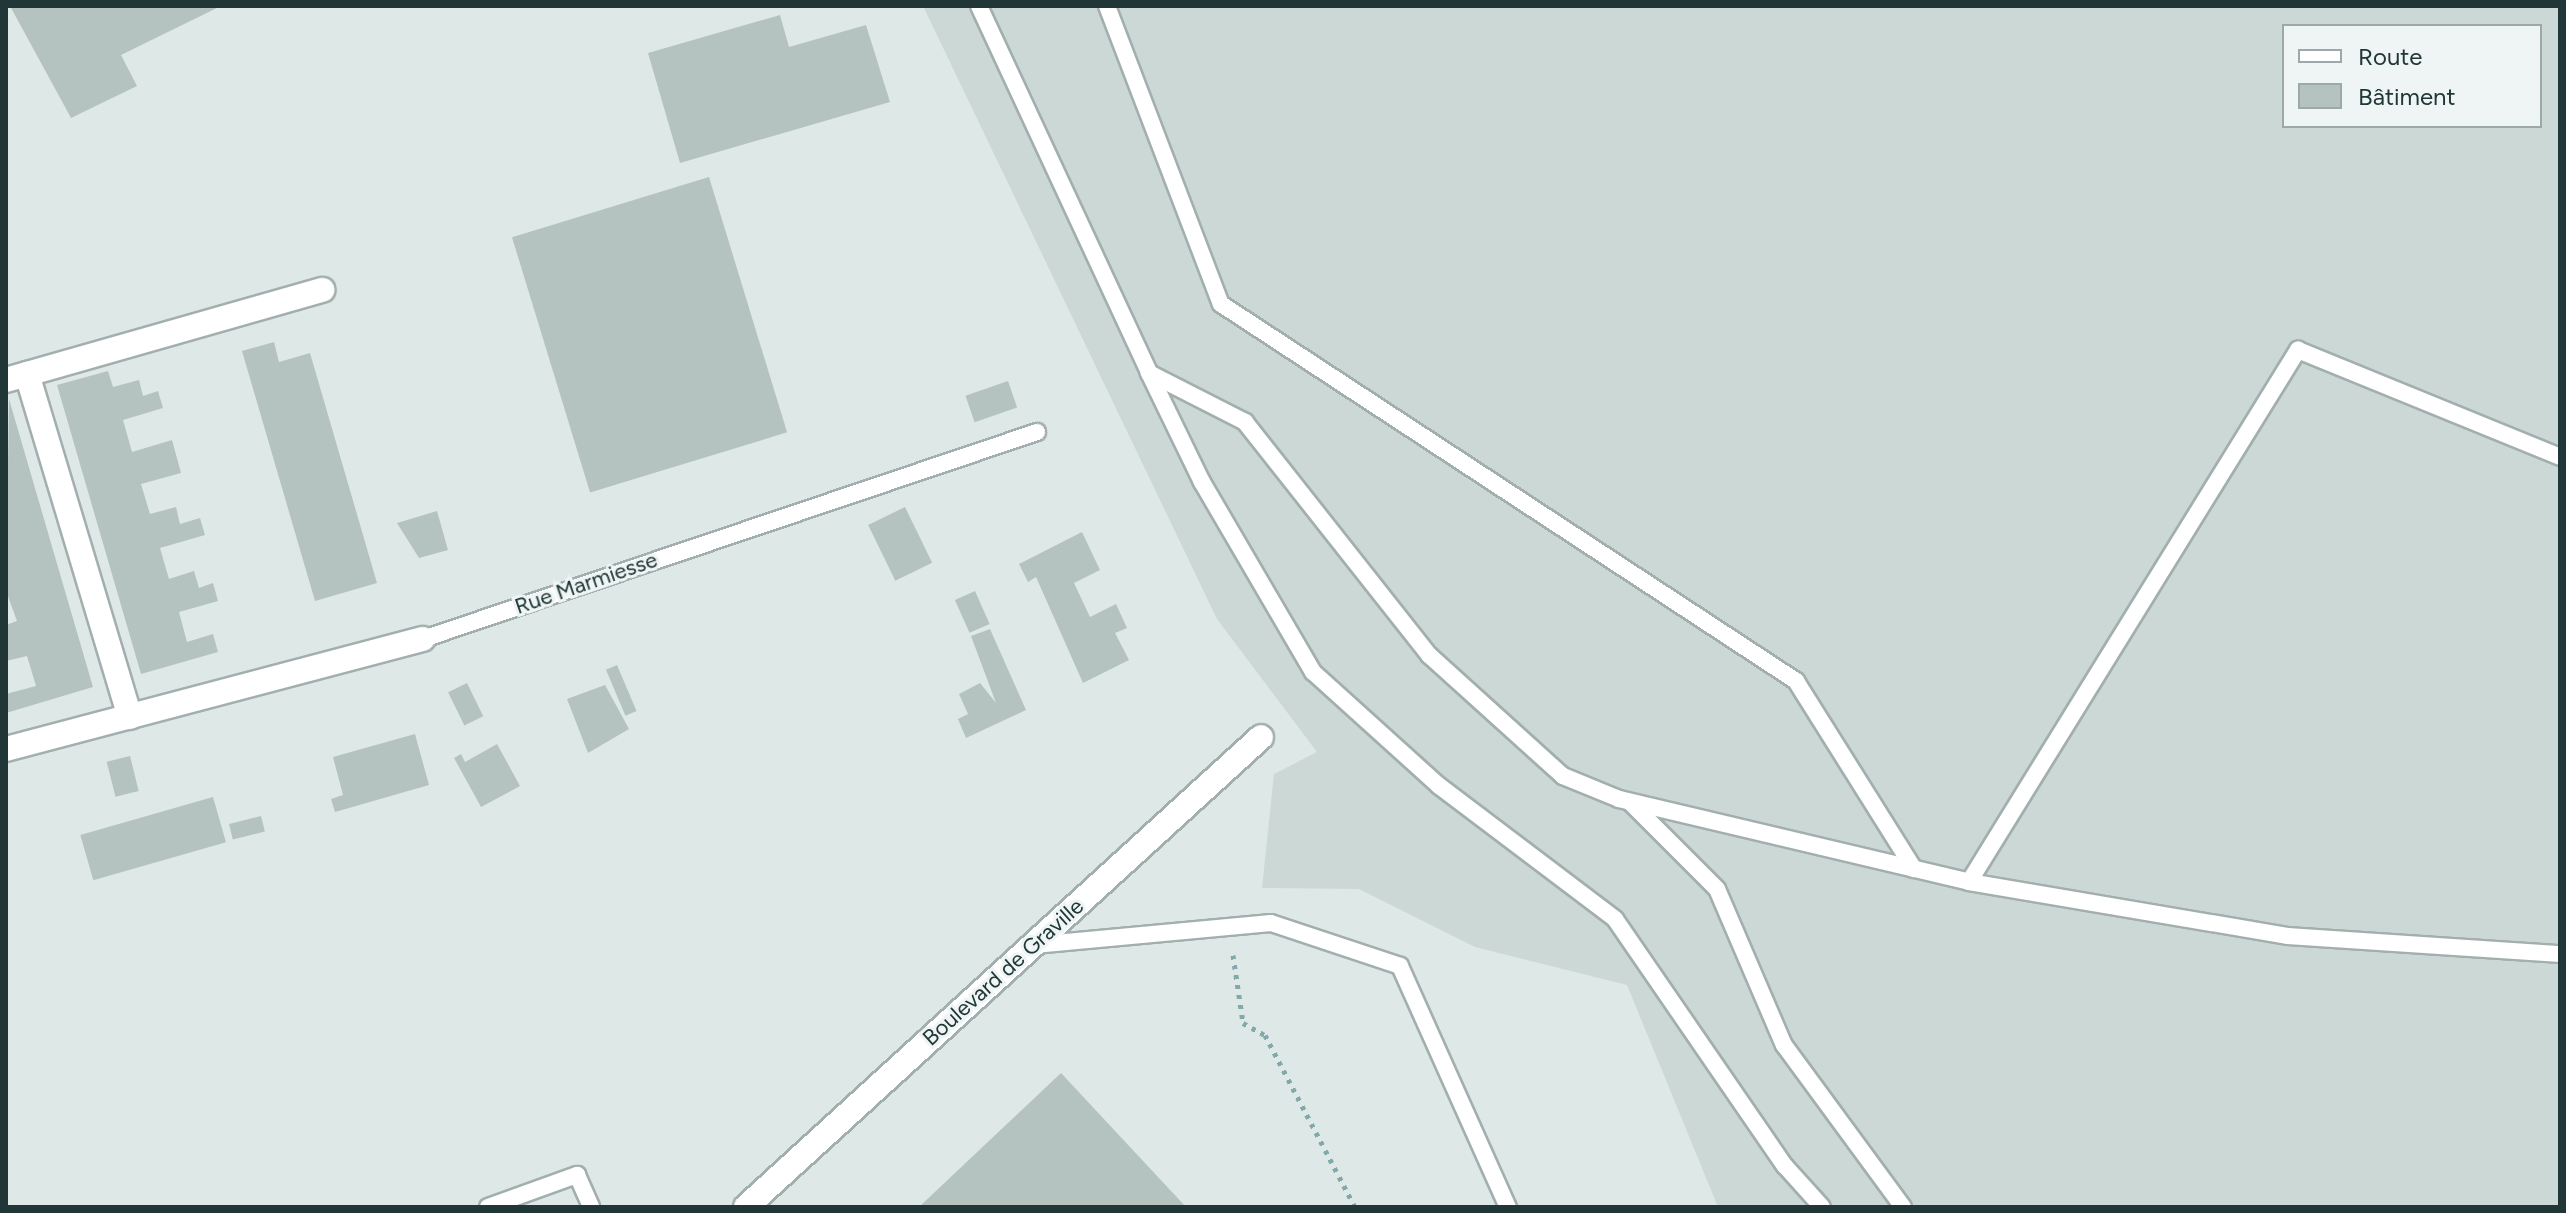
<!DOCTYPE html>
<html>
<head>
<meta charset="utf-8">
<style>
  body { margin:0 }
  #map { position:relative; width:2566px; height:1213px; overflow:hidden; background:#dee8e7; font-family:Figtree,sans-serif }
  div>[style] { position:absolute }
  .built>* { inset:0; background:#ccd8d6 }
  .building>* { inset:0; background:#b4c3c0; transform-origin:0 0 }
  .path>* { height:5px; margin-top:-2.5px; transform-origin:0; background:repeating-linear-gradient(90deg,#81a9a9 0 4px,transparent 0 10px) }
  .roads { filter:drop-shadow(2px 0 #a2afae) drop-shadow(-2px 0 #a2afae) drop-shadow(0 2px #a2afae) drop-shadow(0 -2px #a2afae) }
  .service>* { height:16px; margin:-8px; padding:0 8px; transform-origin:8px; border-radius:8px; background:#fff }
  .minor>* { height:24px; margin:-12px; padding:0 12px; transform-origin:12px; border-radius:12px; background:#fff }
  span { translate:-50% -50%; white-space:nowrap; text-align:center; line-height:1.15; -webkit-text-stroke:6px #eef5f4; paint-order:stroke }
  .street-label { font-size:22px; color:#213636 }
  .frame { position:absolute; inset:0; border:8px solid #213636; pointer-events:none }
  .legend { position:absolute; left:2282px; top:24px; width:260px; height:104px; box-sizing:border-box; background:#eef5f4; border:2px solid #9ca9a8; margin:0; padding:10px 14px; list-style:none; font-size:24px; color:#213636 }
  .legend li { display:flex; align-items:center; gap:16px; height:40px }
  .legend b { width:40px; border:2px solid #9ca9a8 }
</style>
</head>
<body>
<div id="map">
  <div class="built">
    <i style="clip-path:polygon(evenodd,923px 6px,2560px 6px,2560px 1207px,1718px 1207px,1627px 985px,1475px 947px,1359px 889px,1262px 888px,1274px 774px,1317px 752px,1217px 619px,923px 6px,2284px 26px,2540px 26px,2540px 126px,2284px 126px,2284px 26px)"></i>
  </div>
  <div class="building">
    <i style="clip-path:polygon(10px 6px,221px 6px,121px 55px,137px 86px,71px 118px)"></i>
    <i style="clip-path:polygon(780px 15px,789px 47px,866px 25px,890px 102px,680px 163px,648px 53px)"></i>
    <i style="left:709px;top:177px;width:267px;height:206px;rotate:73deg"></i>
    <i style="clip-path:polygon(274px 342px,279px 362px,310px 353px,377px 583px,315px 601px,242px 351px)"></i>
    <i style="clip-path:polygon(108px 371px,113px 387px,139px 380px,143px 396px,158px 391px,163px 408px,123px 420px,132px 452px,172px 440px,181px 473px,141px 484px,150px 514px,176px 507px,180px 524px,200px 518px,205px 535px,160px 548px,169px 579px,194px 571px,199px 588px,213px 583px,218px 601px,179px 612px,187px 642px,213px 634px,218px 652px,141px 674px,57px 385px)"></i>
    <i style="left:1008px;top:381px;width:28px;height:45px;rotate:71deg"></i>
    <i style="clip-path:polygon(9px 399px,93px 687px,6px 713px,6px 694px,36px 686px,27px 656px,6px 661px,6px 625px,17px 621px,6px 591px)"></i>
    <i style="left:905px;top:507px;width:62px;height:41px;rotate:64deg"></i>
    <i style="clip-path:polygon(437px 511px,448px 550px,419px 558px,397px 523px)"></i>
    <i style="clip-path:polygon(1082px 532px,1100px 570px,1074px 583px,1090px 617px,1116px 604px,1127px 628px,1115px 633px,1129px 660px,1083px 683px,1036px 577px,1028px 582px,1019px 564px)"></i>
    <i style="left:975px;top:591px;width:36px;height:22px;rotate:66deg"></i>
    <i style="clip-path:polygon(990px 629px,1026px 710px,966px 738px,958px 719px,968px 714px,959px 694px,980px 683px,996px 703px,971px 636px)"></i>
    <i style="left:617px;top:665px;width:50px;height:12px;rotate:67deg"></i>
    <i style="left:467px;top:683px;width:37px;height:21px;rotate:64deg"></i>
    <i style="clip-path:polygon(605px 685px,629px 729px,588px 753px,567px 699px)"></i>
    <i style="clip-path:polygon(415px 734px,429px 785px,335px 812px,331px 799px,343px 795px,333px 757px)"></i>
    <i style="clip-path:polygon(497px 744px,520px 786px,481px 807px,454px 758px,461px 754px,465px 762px)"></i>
    <i style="left:130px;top:756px;width:36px;height:24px;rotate:76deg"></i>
    <i style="left:213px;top:797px;width:47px;height:138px;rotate:74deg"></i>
    <i style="left:261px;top:816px;width:16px;height:33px;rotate:76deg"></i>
    <i style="clip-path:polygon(1061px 1073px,1186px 1207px,919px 1207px)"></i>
  </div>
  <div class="path">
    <i style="left:1233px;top:955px;width:69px;rotate:81.6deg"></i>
    <i style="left:1243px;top:1023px;width:25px;rotate:29deg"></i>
    <i style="left:1265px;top:1035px;width:194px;rotate:62.4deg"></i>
  </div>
  <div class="roads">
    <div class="service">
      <i style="left:979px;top:6px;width:404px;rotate:65.1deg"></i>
      <i style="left:1149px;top:373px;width:108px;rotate:27deg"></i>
      <i style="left:1245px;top:422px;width:297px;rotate:51.7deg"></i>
      <i style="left:1429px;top:655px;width:181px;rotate:42.1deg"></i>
      <i style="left:1563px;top:776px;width:61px;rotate:22.3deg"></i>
      <i style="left:1619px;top:799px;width:360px;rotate:13.3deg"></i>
      <i style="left:1969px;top:882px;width:626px;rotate:-58.27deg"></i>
      <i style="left:2298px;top:350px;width:283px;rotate:22.2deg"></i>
      <i style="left:1107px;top:6px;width:319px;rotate:69.1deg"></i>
      <i style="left:1221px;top:304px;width:688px;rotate:33.25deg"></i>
      <i style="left:1796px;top:681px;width:222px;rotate:57.9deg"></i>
      <i style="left:1149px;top:373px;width:121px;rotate:64.1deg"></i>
      <i style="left:1202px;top:482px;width:220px;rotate:59.7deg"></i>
      <i style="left:1313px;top:672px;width:169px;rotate:42.1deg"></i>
      <i style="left:1438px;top:785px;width:222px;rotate:37.1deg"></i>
      <i style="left:1615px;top:919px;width:300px;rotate:55.5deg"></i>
      <i style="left:1785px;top:1166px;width:55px;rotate:47.9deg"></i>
      <i style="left:423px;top:639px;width:648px;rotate:-18.63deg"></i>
      <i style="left:1630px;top:802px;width:123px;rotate:45deg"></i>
      <i style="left:1717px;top:889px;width:170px;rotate:66.8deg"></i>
      <i style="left:1784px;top:1045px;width:201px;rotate:53.7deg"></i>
      <i style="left:1969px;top:882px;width:324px;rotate:9.6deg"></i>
      <i style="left:2288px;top:936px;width:273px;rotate:3.8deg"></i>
      <i style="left:1034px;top:945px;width:238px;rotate:-5.3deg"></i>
      <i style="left:1271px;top:923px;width:136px;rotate:18.4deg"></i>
      <i style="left:1400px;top:966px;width:264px;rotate:65.9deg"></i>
      <i style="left:488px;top:1207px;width:95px;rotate:-19.8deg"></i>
      <i style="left:577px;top:1175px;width:35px;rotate:66deg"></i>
    </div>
    <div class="minor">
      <i style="left:27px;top:374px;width:358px;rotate:73.3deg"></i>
      <i style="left:6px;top:380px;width:329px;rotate:-15.9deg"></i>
      <i style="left:6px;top:749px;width:431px;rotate:-14.8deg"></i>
      <i style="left:746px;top:1207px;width:697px;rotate:-42.38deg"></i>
    </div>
  </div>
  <div class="street-label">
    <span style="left:586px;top:583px;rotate:-19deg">Rue Marmiesse</span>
    <span style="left:1003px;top:972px;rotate:-42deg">Boulevard de Graville</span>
  </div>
  <div class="frame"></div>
  <ul class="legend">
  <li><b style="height:10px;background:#fff"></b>Route</li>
  <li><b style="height:22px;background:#b4c3c0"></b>Bâtiment</li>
  </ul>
</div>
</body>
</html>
